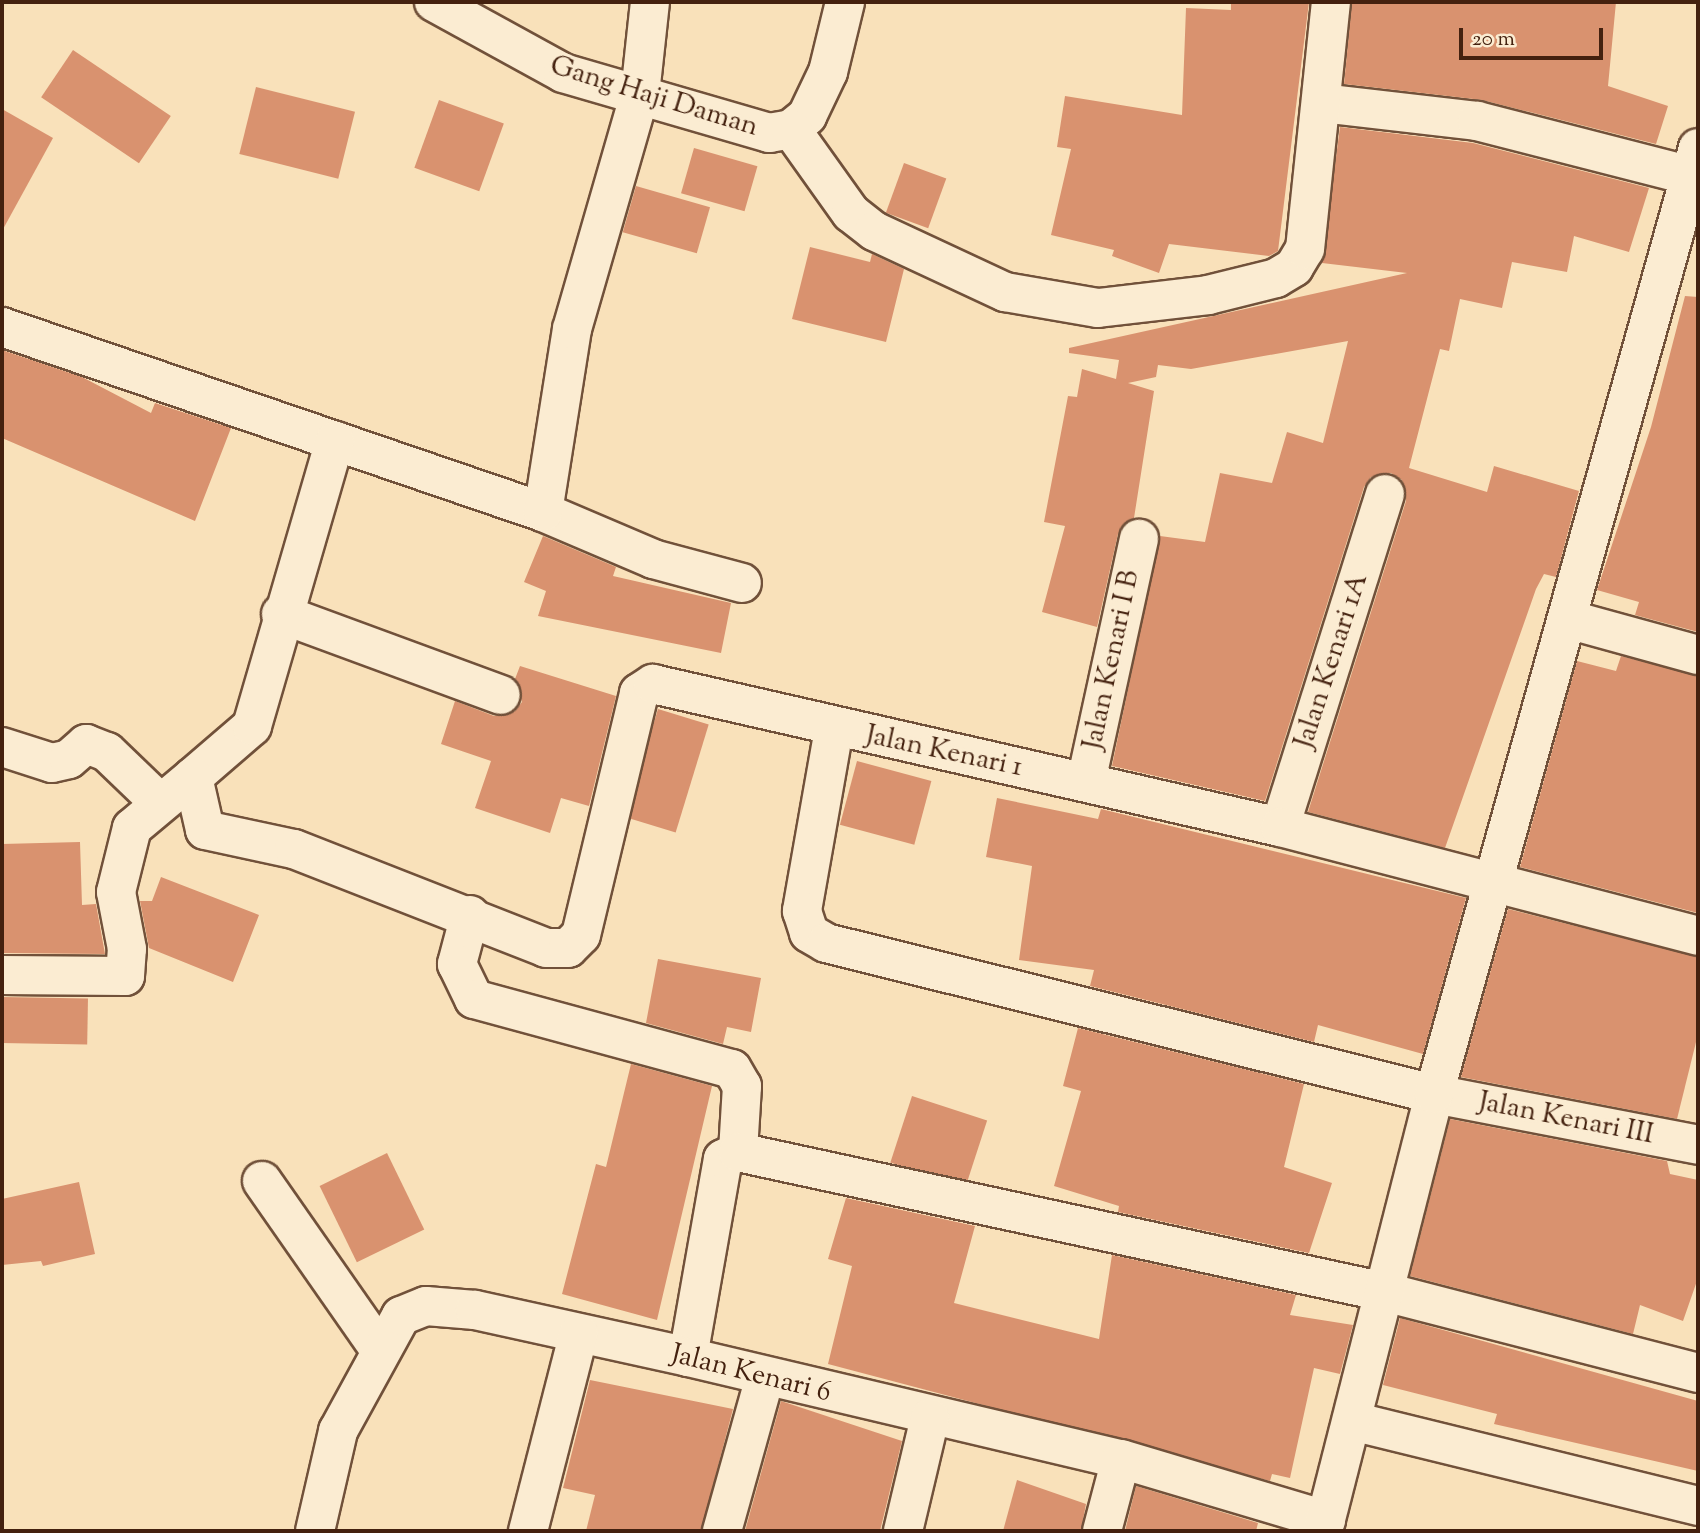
<!DOCTYPE html>
<html>
<head>
<meta charset="utf-8">
<style>
  body { margin:0 }
  #map { position:relative; width:1700px; height:1533px; overflow:hidden; background:#f9e1ba; font-family:"Sorts Mill Goudy",serif }
  div>[style] { position:absolute }
  .building>* { inset:0; background:#d9926f; transform-origin:0 0 }
  .roads { filter:drop-shadow(2px 0 #71513a) drop-shadow(-2px 0 #71513a) drop-shadow(0 2px #71513a) drop-shadow(0 -2px #71513a) }
  .minor>* { height:38px; margin:-19px; padding:0 19px; transform-origin:19px; border-radius:19px; background:#fbecd2 }
  span { translate:-50% -50%; white-space:nowrap; text-align:center; line-height:1.15; -webkit-text-stroke:6px #fbecd2; paint-order:stroke }
  .street-label { font-size:28px; color:#44210f }
  .frame { position:absolute; inset:0; border:4px solid #44210f; pointer-events:none }
  .scale { position:absolute; left:1459px; top:28px; width:144px; height:32px; box-sizing:border-box; border:4px solid #44210f; border-top:0; padding-left:9px; font-size:21px; line-height:24px; white-space:nowrap; color:#44210f; -webkit-text-stroke:5px #fbecd2; paint-order:stroke }
</style>
</head>
<body>
<div id="map">
  <div class="building">
    <i style="clip-path:polygon(1231px 2px,1309px 2px,1278px 251px,1269px 256px,1169px 244px,1159px 273px,1112px 256px,1114px 250px,1051px 235px,1071px 149px,1057px 147px,1065px 96px,1182px 115px,1186px 8px,1231px 10px)"></i>
    <i style="clip-path:polygon(1352px 2px,1616px 2px,1608px 86px,1668px 106px,1656px 144px,1482px 100px,1344px 84px)"></i>
    <i style="left:73px;top:50px;width:118px;height:57px;rotate:34deg"></i>
    <i style="left:256px;top:87px;width:102px;height:69px;rotate:14deg"></i>
    <i style="left:439px;top:100px;width:69px;height:72px;rotate:20deg"></i>
    <i style="clip-path:polygon(2px 109px,53px 138px,2px 231px)"></i>
    <i style="clip-path:polygon(1340px 127px,1473px 143px,1649px 188px,1629px 252px,1574px 236px,1567px 272px,1512px 262px,1502px 308px,1460px 299px,1449px 351px,1440px 349px,1409px 468px,1487px 492px,1494px 466px,1579px 491px,1556px 577px,1544px 574px,1536px 589px,1445px 848px,1308px 812px,1406px 501px,1402px 480px,1391px 473px,1371px 477px,1364px 487px,1265px 801px,1112px 766px,1160px 536px,1205px 542px,1220px 473px,1272px 483px,1287px 432px,1323px 443px,1348px 341px,1191px 369px,1158px 365px,1156px 377px,1128px 383px,1154px 391px,1134px 518px,1118px 534px,1097px 627px,1042px 612px,1065px 526px,1044px 522px,1068px 396px,1077px 397px,1082px 369px,1116px 379px,1119px 360px,1069px 353px,1069px 348px,1407px 273px,1322px 263px)"></i>
    <i style="left:694px;top:148px;width:66px;height:47px;rotate:16deg"></i>
    <i style="left:904px;top:163px;width:45px;height:53px;rotate:20deg"></i>
    <i style="left:636px;top:186px;width:77px;height:48px;rotate:16deg"></i>
    <i style="clip-path:polygon(810px 247px,870px 262px,872px 254px,904px 269px,886px 342px,792px 319px)"></i>
    <i style="clip-path:polygon(1685px 296px,1698px 297px,1698px 632px,1635px 615px,1639px 602px,1597px 590px,1651px 427px)"></i>
    <i style="clip-path:polygon(2px 350px,82px 377px,151px 413px,155px 403px,231px 428px,195px 521px,2px 438px)"></i>
    <i style="clip-path:polygon(543px 536px,616px 567px,613px 576px,731px 603px,721px 653px,538px 616px,546px 591px,524px 582px)"></i>
    <i style="clip-path:polygon(1621px 656px,1698px 676px,1698px 913px,1520px 867px,1577px 661px,1616px 671px)"></i>
    <i style="clip-path:polygon(520px 666px,616px 696px,589px 806px,561px 798px,550px 833px,475px 808px,491px 761px,441px 744px,455px 701px,494px 716px,515px 711px,522px 702px,515px 679px)"></i>
    <i style="left:658px;top:709px;width:53px;height:113px;rotate:17deg"></i>
    <i style="left:857px;top:761px;width:77px;height:66px;rotate:15deg"></i>
    <i style="clip-path:polygon(997px 798px,1098px 819px,1101px 809px,1466px 898px,1423px 1054px,1318px 1025px,1314px 1042px,1090px 986px,1094px 970px,1019px 960px,1032px 866px,986px 857px)"></i>
    <i style="clip-path:polygon(80px 842px,82px 905px,96px 904px,105px 954px,2px 953px,2px 844px)"></i>
    <i style="clip-path:polygon(161px 877px,259px 915px,233px 982px,149px 948px,140px 901px,152px 901px)"></i>
    <i style="clip-path:polygon(1508px 909px,1698px 957px,1698px 1034px,1677px 1119px,1461px 1077px)"></i>
    <i style="clip-path:polygon(658px 959px,761px 978px,751px 1032px,727px 1027px,723px 1044px,646px 1023px)"></i>
    <i style="left:2px;top:997px;width:86px;height:46px;rotate:1deg"></i>
    <i style="clip-path:polygon(1078px 1028px,1304px 1084px,1284px 1167px,1332px 1183px,1309px 1253px,1118px 1212px,1119px 1206px,1054px 1186px,1081px 1091px,1063px 1086px)"></i>
    <i style="clip-path:polygon(631px 1064px,712px 1086px,657px 1320px,562px 1294px,596px 1164px,606px 1167px)"></i>
    <i style="left:912px;top:1096px;width:79px;height:70px;rotate:18deg"></i>
    <i style="clip-path:polygon(1450px 1119px,1667px 1161px,1670px 1174px,1698px 1180px,1698px 1278px,1683px 1321px,1640px 1305px,1633px 1334px,1410px 1276px)"></i>
    <i style="left:387px;top:1153px;width:85px;height:75px;rotate:64deg"></i>
    <i style="clip-path:polygon(79px 1182px,95px 1254px,43px 1266px,41px 1261px,2px 1265px,2px 1199px)"></i>
    <i style="clip-path:polygon(846px 1198px,975px 1226px,954px 1303px,1099px 1339px,1112px 1255px,1296px 1295px,1290px 1315px,1353px 1325px,1340px 1374px,1314px 1368px,1290px 1478px,1272px 1474px,1270px 1481px,828px 1364px,852px 1266px,828px 1259px)"></i>
    <i style="clip-path:polygon(1400px 1318px,1698px 1401px,1698px 1471px,1494px 1424px,1497px 1414px,1383px 1385px)"></i>
    <i style="clip-path:polygon(590px 1380px,733px 1409px,701px 1531px,586px 1531px,595px 1495px,563px 1488px)"></i>
    <i style="clip-path:polygon(781px 1401px,902px 1441px,880px 1531px,745px 1531px)"></i>
    <i style="clip-path:polygon(1017px 1480px,1086px 1504px,1081px 1531px,1003px 1531px)"></i>
    <i style="clip-path:polygon(1136px 1486px,1258px 1523px,1256px 1531px,1125px 1531px)"></i>
  </div>
  <div class="roads">
    <div class="minor">
      <i style="left:434px;top:2px;width:147px;rotate:28.8deg"></i>
      <i style="left:563px;top:73px;width:215px;rotate:16.2deg"></i>
      <i style="left:769px;top:133px;width:22px;rotate:-10deg"></i>
      <i style="left:791px;top:129px;width:21px;rotate:-39deg"></i>
      <i style="left:807px;top:116px;width:49px;rotate:-64.5deg"></i>
      <i style="left:828px;top:72px;width:72px;rotate:-76.3deg"></i>
      <i style="left:1322px;top:103px;width:156px;rotate:6.6deg"></i>
      <i style="left:1477px;top:121px;width:221px;rotate:14.4deg"></i>
      <i style="left:791px;top:129px;width:103px;rotate:54.5deg"></i>
      <i style="left:851px;top:213px;width:29px;rotate:38deg"></i>
      <i style="left:874px;top:231px;width:145px;rotate:25deg"></i>
      <i style="left:1005px;top:292px;width:94px;rotate:9.8deg"></i>
      <i style="left:1098px;top:308px;width:111px;rotate:-6.7deg"></i>
      <i style="left:1208px;top:295px;width:70px;rotate:-14deg"></i>
      <i style="left:1276px;top:278px;width:21px;rotate:-31deg"></i>
      <i style="left:1294px;top:267px;width:21px;rotate:-59deg"></i>
      <i style="left:1305px;top:249px;width:248px;rotate:-84deg"></i>
      <i style="left:2px;top:327px;width:572px;rotate:18.88deg"></i>
      <i style="left:543px;top:512px;width:120px;rotate:23.1deg"></i>
      <i style="left:653px;top:559px;width:92px;rotate:15.1deg"></i>
      <i style="left:543px;top:512px;width:185px;rotate:-81deg"></i>
      <i style="left:572px;top:329px;width:245px;rotate:-73.9deg"></i>
      <i style="left:640px;top:94px;width:93px;rotate:-83.8deg"></i>
      <i style="left:281px;top:614px;width:234px;rotate:20.2deg"></i>
      <i style="left:1571px;top:620px;width:132px;rotate:15.4deg"></i>
      <i style="left:834px;top:729px;width:185px;rotate:100deg"></i>
      <i style="left:802px;top:911px;width:23px;rotate:72deg"></i>
      <i style="left:809px;top:933px;width:20px;rotate:30deg"></i>
      <i style="left:826px;top:943px;width:626px;rotate:13.95deg"></i>
      <i style="left:1434px;top:1094px;width:269px;rotate:10.9deg"></i>
      <i style="left:2px;top:747px;width:52px;rotate:17.7deg"></i>
      <i style="left:52px;top:763px;width:17px;rotate:-13deg"></i>
      <i style="left:69px;top:759px;width:23px;rotate:-41deg"></i>
      <i style="left:86px;top:744px;width:22px;rotate:21deg"></i>
      <i style="left:107px;top:752px;width:74px;rotate:43.9deg"></i>
      <i style="left:193px;top:777px;width:78px;rotate:-40.8deg"></i>
      <i style="left:252px;top:726px;width:297px;rotate:-73.8deg"></i>
      <i style="left:1086px;top:782px;width:249px;rotate:-77.7deg"></i>
      <i style="left:1280px;top:827px;width:349px;rotate:-72.5deg"></i>
      <i style="left:470px;top:915px;width:51px;rotate:104.9deg"></i>
      <i style="left:457px;top:964px;width:39px;rotate:64deg"></i>
      <i style="left:474px;top:999px;width:267px;rotate:15.2deg"></i>
      <i style="left:732px;top:1069px;width:20px;rotate:60deg"></i>
      <i style="left:742px;top:1086px;width:66px;rotate:93.5deg"></i>
      <i style="left:2px;top:975px;width:123px;rotate:0.5deg"></i>
      <i style="left:125px;top:976px;width:27px;rotate:-86deg"></i>
      <i style="left:127px;top:949px;width:58px;rotate:-100.9deg"></i>
      <i style="left:116px;top:892px;width:66px;rotate:-76deg"></i>
      <i style="left:132px;top:828px;width:80px;rotate:-39.9deg"></i>
      <i style="left:193px;top:777px;width:54px;rotate:77.2deg"></i>
      <i style="left:205px;top:830px;width:91px;rotate:12.1deg"></i>
      <i style="left:294px;top:849px;width:271px;rotate:21.4deg"></i>
      <i style="left:546px;top:948px;width:22px"></i>
      <i style="left:568px;top:948px;width:18px;rotate:-45deg"></i>
      <i style="left:581px;top:935px;width:249px;rotate:-76.5deg"></i>
      <i style="left:639px;top:693px;width:17px;rotate:-33deg"></i>
      <i style="left:653px;top:684px;width:643px;rotate:12.85deg"></i>
      <i style="left:1280px;top:827px;width:432px;rotate:14.6deg"></i>
      <i style="left:262px;top:1181px;width:205px;rotate:55.1deg"></i>
      <i style="left:688px;top:1357px;width:201px;rotate:-80deg"></i>
      <i style="left:723px;top:1159px;width:17px;rotate:-25deg"></i>
      <i style="left:738px;top:1152px;width:662px;rotate:12.21deg"></i>
      <i style="left:1385px;top:1292px;width:323px;rotate:14.5deg"></i>
      <i style="left:1352px;top:1421px;width:356px;rotate:13.8deg"></i>
      <i style="left:315px;top:1531px;width:103px;rotate:-77deg"></i>
      <i style="left:338px;top:1431px;width:131px;rotate:-61.3deg"></i>
      <i style="left:401px;top:1316px;width:27px;rotate:-22deg"></i>
      <i style="left:426px;top:1306px;width:49px;rotate:4.7deg"></i>
      <i style="left:475px;top:1310px;width:218px;rotate:12.4deg"></i>
      <i style="left:688px;top:1357px;width:445px;rotate:13.3deg"></i>
      <i style="left:1121px;top:1459px;width:214px;rotate:16.6deg"></i>
      <i style="left:528px;top:1531px;width:204px;rotate:-75.6deg"></i>
      <i style="left:722px;top:1531px;width:160px;rotate:-74.4deg"></i>
      <i style="left:903px;top:1531px;width:116px;rotate:-76.6deg"></i>
      <i style="left:1102px;top:1531px;width:74px;rotate:-75.2deg"></i>
      <i style="left:1323px;top:1531px;width:451px;rotate:-75.7deg"></i>
      <i style="left:1434px;top:1094px;width:982px;rotate:-74.41deg"></i>
    </div>
  </div>
  <div class="street-label">
    <span style="left:654px;top:97px;rotate:17deg">Gang Haji Daman</span>
    <span style="left:1112px;top:660px;rotate:-78deg">Jalan Kenari I B</span>
    <span style="left:1332px;top:661px;rotate:-72deg">Jalan Kenari 1A</span>
    <span style="left:944px;top:752px;rotate:12deg">Jalan Kenari 1</span>
    <span style="left:1566px;top:1119px;rotate:11deg">Jalan Kenari III</span>
    <span style="left:751px;top:1374px;rotate:14deg">Jalan Kenari 6</span>
  </div>
  <div class="frame"></div>
  <div class="scale">20 m</div>
</div>
</body>
</html>
